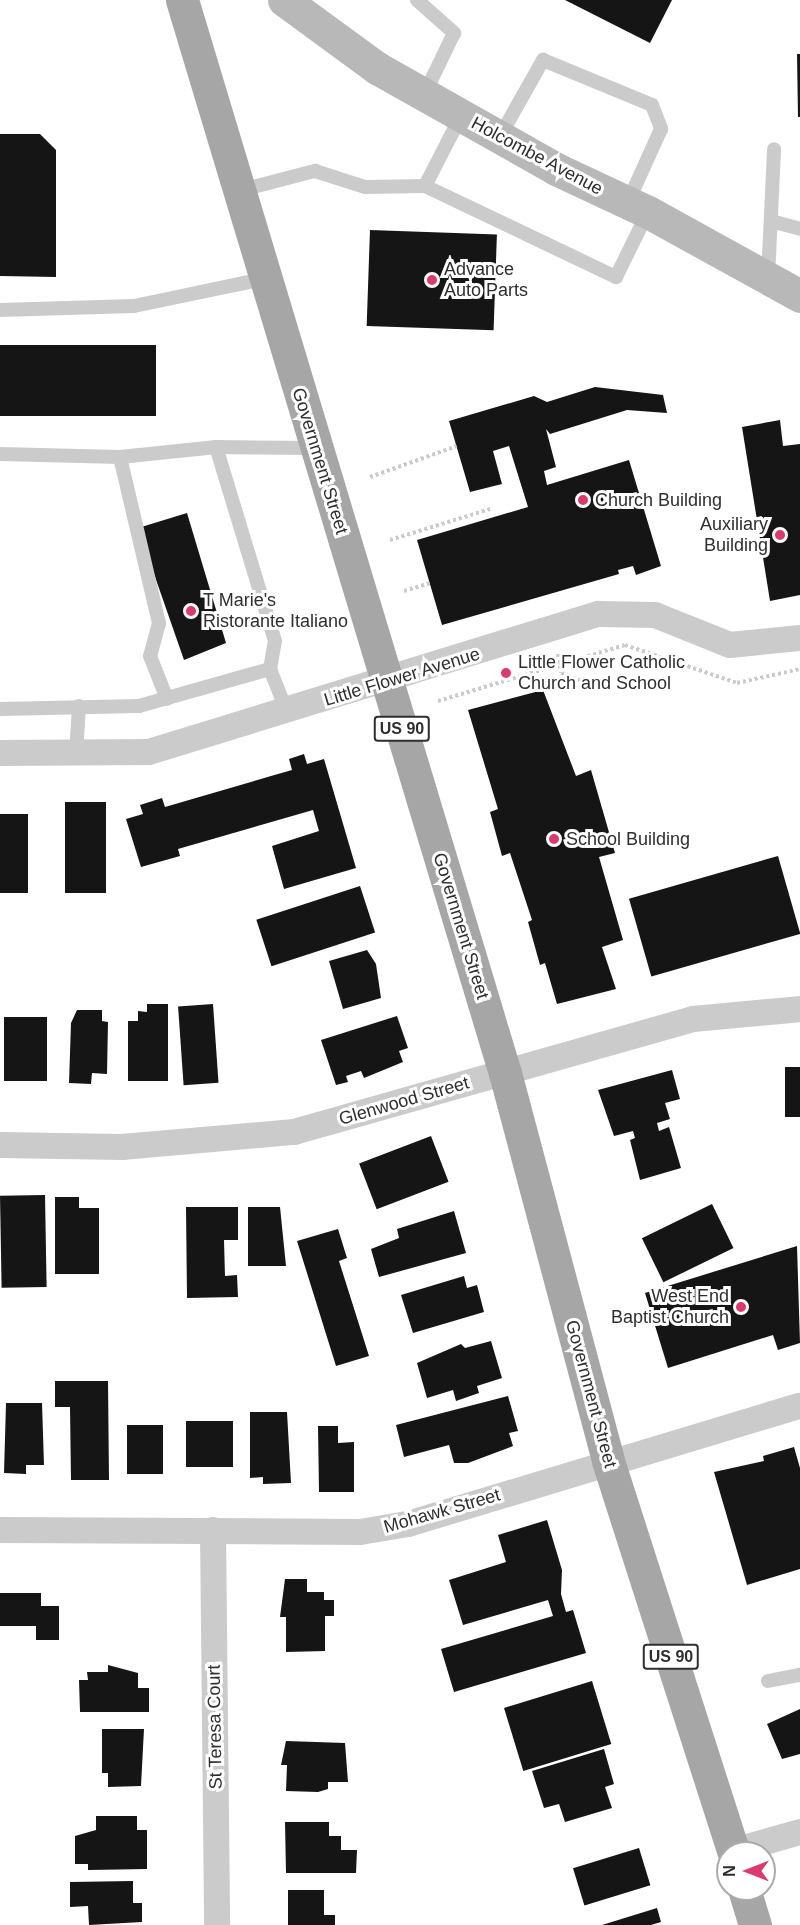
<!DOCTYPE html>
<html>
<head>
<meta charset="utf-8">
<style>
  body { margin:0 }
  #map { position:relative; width:800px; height:1925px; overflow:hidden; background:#fff; font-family:Helvetica,sans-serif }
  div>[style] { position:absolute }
  .building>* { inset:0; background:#151515; transform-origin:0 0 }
  .path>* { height:4px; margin-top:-2px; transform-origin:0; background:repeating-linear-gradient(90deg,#cbcbcb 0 3px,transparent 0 6px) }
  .lane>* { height:14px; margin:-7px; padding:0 7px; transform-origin:7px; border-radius:7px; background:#cbcbcb }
  .street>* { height:26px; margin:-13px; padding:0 13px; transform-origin:13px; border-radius:13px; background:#cbcbcb }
  .secondary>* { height:33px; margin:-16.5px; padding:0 16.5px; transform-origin:16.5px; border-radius:16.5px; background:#b8b8b8 }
  .primary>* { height:33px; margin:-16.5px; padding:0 16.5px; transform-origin:16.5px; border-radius:16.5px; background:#a6a6a6 }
  .dots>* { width:16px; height:16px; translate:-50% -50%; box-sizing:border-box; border:3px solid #fff; border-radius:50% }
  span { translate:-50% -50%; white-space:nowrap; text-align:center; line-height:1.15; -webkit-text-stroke:6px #fff; paint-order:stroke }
  .shield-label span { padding:2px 4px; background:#fff; border:2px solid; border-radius:4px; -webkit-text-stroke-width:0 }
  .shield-label { font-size:16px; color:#2e2e2e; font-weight:700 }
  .street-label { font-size:18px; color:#2e2e2e }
  .poi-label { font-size:18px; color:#2e2e2e }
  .left { translate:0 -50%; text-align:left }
  .right { translate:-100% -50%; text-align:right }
  .north { position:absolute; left:716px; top:1841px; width:60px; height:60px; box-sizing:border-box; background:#fff; border:2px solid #ababab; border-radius:50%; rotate:270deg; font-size:16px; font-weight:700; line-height:24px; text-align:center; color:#2e2e2e }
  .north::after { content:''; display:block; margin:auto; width:21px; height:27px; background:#dc396c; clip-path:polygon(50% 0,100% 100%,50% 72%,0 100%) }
</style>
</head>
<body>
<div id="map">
  <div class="building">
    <i style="clip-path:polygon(565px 0,672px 0,650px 43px)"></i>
    <i style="clip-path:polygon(797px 54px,800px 54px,800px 117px,798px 117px)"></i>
    <i style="clip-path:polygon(0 134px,40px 134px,56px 150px,56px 277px,0 276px)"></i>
    <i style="left:370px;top:230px;width:127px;height:96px;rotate:2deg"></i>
    <i style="left:0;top:345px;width:156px;height:71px"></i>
    <i style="clip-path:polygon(595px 387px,663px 395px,667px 413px,627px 410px,550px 434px,546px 429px,556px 467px,544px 471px,547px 485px,629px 460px,661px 566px,636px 575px,633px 566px,618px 570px,619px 574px,442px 625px,417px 540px,528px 507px,509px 446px,493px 451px,502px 484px,470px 492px,449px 421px,534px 396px,547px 402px)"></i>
    <i style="clip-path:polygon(780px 420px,783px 446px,800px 444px,800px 595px,770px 601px,742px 427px)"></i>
    <i style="clip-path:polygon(187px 513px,226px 643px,184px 660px,138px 528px)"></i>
    <i style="clip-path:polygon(543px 690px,576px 776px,591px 770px,615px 853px,599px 857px,623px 940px,602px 947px,616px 989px,557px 1004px,545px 963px,540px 965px,528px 922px,532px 920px,510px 853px,502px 856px,490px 812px,498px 809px,468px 710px)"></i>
    <i style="clip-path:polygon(304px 754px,307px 764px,324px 759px,356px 868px,284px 889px,272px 846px,319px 831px,313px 810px,178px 849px,180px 856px,141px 867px,126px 819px,143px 814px,140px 805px,162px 798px,165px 807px,271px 776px,292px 770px,289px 759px)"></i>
    <i style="left:106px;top:802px;width:91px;height:41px;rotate:90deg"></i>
    <i style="left:0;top:814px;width:28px;height:79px"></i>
    <i style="left:778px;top:856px;width:81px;height:155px;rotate:74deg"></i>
    <i style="left:360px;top:886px;width:49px;height:109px;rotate:72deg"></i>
    <i style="clip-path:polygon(367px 950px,376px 964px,381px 998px,343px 1009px,329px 961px)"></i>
    <i style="clip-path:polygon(147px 1004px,168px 1004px,168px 1081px,128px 1081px,128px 1021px,138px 1021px,138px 1011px,147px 1012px)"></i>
    <i style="left:213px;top:1004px;width:79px;height:35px;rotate:86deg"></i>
    <i style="clip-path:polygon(77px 1010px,102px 1010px,102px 1021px,108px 1022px,107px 1074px,92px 1073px,91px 1084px,69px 1083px,71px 1023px)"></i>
    <i style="clip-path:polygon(397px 1016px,408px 1048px,399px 1051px,403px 1062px,364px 1078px,361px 1071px,346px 1076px,348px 1082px,336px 1085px,321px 1040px)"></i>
    <i style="left:4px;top:1017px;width:43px;height:64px"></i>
    <i style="left:785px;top:1067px;width:15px;height:50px"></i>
    <i style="clip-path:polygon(672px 1070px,680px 1099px,665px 1103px,670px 1119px,657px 1123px,659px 1131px,669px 1127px,681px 1168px,640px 1180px,630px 1140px,635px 1138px,633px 1131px,614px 1136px,598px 1090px)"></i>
    <i style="left:431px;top:1136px;width:49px;height:77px;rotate:69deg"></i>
    <i style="left:45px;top:1195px;width:92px;height:45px;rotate:89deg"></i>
    <i style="clip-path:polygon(55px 1197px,79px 1197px,79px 1208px,99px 1208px,99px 1274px,55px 1274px)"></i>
    <i style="left:712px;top:1204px;width:49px;height:78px;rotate:64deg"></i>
    <i style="clip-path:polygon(186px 1207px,238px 1207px,238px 1240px,224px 1240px,225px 1276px,237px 1275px,238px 1297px,187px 1298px)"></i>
    <i style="clip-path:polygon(248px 1207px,280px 1207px,286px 1266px,248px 1266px)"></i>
    <i style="clip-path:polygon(454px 1211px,466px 1253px,379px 1277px,371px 1249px,399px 1238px,397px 1229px)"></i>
    <i style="clip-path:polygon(338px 1229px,347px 1258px,339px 1261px,369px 1356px,336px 1366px,297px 1241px)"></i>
    <i style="clip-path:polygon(797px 1246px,800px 1343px,778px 1350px,773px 1335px,668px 1368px,645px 1293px)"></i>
    <i style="clip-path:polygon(464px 1276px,467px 1288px,477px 1285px,484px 1312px,413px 1333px,401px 1295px)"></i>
    <i style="clip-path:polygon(491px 1341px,502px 1378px,477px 1386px,479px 1393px,456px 1401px,453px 1390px,427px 1398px,417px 1363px,461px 1344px,465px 1348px)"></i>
    <i style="clip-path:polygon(55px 1381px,108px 1381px,109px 1480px,71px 1480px,70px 1407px,55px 1407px)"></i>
    <i style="clip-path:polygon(508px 1396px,518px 1431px,509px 1433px,513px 1446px,468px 1463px,454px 1463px,449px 1445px,404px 1457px,396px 1425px)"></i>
    <i style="clip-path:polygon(6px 1403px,42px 1403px,44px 1465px,26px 1465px,26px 1474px,4px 1473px)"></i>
    <i style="clip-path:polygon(250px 1412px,287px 1412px,291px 1483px,263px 1484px,263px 1477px,250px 1478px)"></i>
    <i style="left:186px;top:1421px;width:47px;height:46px"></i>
    <i style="left:127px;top:1425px;width:36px;height:49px"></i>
    <i style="clip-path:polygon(318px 1426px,338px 1426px,338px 1443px,354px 1442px,354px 1492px,319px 1492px)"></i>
    <i style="clip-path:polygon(794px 1447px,800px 1468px,800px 1569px,747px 1585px,714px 1472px,764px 1461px,763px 1456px)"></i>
    <i style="clip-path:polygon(547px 1520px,562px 1570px,561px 1594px,566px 1612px,573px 1610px,586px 1653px,454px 1692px,441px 1649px,553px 1616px,548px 1600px,463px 1625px,449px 1580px,506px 1562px,498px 1535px)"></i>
    <i style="clip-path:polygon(285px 1579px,307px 1579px,307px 1592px,324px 1592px,324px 1600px,334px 1600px,334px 1616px,325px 1616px,325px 1651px,286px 1652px,286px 1617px,280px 1617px)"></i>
    <i style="clip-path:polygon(0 1593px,41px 1593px,41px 1606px,59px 1606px,59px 1640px,36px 1640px,36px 1626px,0 1626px)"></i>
    <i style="clip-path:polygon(108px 1665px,138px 1673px,138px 1688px,149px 1688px,149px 1712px,80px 1712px,79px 1680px,88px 1680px,87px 1672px,108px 1672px)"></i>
    <i style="left:592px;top:1681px;width:66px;height:92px;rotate:73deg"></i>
    <i style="clip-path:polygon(800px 1709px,800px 1754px,782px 1759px,767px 1724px)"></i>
    <i style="clip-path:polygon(102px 1729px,144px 1729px,141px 1786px,108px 1787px,108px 1773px,102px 1773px)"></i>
    <i style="clip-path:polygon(286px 1741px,345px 1743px,348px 1782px,328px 1782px,328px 1789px,318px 1792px,286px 1791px,287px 1765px,281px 1765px)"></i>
    <i style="clip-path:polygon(604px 1749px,614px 1784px,605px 1787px,612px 1808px,565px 1822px,559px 1804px,544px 1808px,532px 1771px)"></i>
    <i style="clip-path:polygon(96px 1816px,137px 1816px,137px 1830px,147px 1830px,147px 1869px,88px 1870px,88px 1864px,75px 1864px,75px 1836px,96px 1830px)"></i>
    <i style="clip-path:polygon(285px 1822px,329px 1822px,329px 1836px,341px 1836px,341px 1850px,357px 1850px,356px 1873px,286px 1873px)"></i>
    <i style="left:639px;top:1848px;width:39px;height:69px;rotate:73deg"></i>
    <i style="clip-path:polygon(133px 1881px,133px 1903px,142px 1903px,142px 1922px,89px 1925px,88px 1906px,70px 1907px,70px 1882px)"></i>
    <i style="clip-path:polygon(288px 1890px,324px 1890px,324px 1915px,335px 1915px,335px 1925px,288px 1925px)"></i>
    <i style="clip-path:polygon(657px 1908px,661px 1922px,651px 1925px,602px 1925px)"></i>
  </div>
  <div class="path">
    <i style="left:370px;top:477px;width:92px;rotate:-19.6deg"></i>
    <i style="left:390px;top:540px;width:105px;rotate:-17.2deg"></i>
    <i style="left:404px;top:591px;width:27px;rotate:-17deg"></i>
    <i style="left:558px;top:654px;width:19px;rotate:81deg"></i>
    <i style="left:561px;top:673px;width:30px;rotate:21deg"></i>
    <i style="left:438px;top:701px;width:195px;rotate:-16.7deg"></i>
    <i style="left:625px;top:645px;width:118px;rotate:18.7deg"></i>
    <i style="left:737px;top:683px;width:65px;rotate:-12.5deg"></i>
  </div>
  <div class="lane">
    <i style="left:417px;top:0;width:50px;rotate:41.7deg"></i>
    <i style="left:454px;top:33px;width:69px;rotate:115.8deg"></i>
    <i style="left:499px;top:138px;width:90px;rotate:-60.6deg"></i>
    <i style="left:543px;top:60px;width:118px;rotate:22.4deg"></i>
    <i style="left:652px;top:105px;width:26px;rotate:69deg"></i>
    <i style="left:661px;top:129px;width:80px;rotate:114.3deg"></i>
    <i style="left:425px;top:186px;width:79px;rotate:-62.8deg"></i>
    <i style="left:238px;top:191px;width:80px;rotate:-14.6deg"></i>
    <i style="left:315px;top:171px;width:52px;rotate:17.7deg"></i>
    <i style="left:365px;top:187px;width:60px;rotate:-1deg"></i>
    <i style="left:425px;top:186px;width:212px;rotate:25.5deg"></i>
    <i style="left:616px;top:277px;width:72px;rotate:-63.8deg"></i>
    <i style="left:771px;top:221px;width:30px;rotate:15deg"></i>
    <i style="left:768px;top:278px;width:129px;rotate:-87.3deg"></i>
    <i style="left:0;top:310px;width:134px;rotate:-1.7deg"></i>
    <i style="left:134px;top:306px;width:132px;rotate:-11.8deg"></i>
    <i style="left:0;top:454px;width:120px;rotate:1.4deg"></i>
    <i style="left:120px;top:457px;width:97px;rotate:-5.9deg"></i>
    <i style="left:216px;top:447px;width:99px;rotate:0.6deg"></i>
    <i style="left:120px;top:457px;width:171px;rotate:76.8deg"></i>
    <i style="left:159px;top:623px;width:34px;rotate:105deg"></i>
    <i style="left:150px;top:656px;width:46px;rotate:68.4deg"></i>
    <i style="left:270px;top:669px;width:46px;rotate:68.4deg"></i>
    <i style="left:0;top:709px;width:139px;rotate:-1.2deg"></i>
    <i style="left:139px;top:706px;width:136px;rotate:-15.8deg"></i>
    <i style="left:270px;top:669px;width:28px;rotate:-80deg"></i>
    <i style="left:275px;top:641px;width:203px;rotate:-106.9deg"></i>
    <i style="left:76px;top:753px;width:47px;rotate:-86.3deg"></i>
    <i style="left:768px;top:1681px;width:33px;rotate:-11deg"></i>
  </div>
  <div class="street">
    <i style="left:0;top:753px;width:149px;rotate:-0.4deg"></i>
    <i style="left:149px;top:752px;width:470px;rotate:-17.1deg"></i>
    <i style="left:598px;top:614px;width:57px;rotate:1deg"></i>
    <i style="left:655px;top:615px;width:81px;rotate:21.8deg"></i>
    <i style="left:730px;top:645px;width:70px;rotate:-5.7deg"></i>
    <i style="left:0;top:1145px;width:122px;rotate:0.9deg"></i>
    <i style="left:122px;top:1147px;width:173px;rotate:-5deg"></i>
    <i style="left:294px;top:1132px;width:415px;rotate:-15.8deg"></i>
    <i style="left:693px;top:1019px;width:107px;rotate:-5.3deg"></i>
    <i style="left:0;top:1530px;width:360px;rotate:0.3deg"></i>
    <i style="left:360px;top:1532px;width:49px;rotate:-9.5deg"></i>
    <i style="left:408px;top:1524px;width:409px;rotate:-16.8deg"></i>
    <i style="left:213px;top:1530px;width:395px;rotate:89.4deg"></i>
    <i style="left:733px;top:1851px;width:70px;rotate:-15.8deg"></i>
  </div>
  <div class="secondary">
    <i style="left:284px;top:0;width:115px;rotate:36.2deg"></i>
    <i style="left:377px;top:68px;width:206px;rotate:29.4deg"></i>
    <i style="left:556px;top:169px;width:102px;rotate:25.1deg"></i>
    <i style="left:648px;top:212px;width:174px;rotate:28.9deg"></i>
  </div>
  <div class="primary">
    <i style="left:182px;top:0;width:1121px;rotate:73.25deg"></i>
    <i style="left:505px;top:1073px;width:401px;rotate:75.1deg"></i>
    <i style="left:608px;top:1461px;width:412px;rotate:72.2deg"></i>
    <i style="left:744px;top:1889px;width:38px;rotate:73deg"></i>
  </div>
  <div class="dots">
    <i style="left:432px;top:280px;background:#dc396c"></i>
    <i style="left:583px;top:500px;background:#dc396c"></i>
    <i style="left:780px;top:535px;background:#dc396c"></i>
    <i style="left:191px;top:611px;background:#dc396c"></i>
    <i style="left:506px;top:673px;background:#dc396c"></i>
    <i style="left:554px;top:839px;background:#dc396c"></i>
    <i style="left:741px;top:1307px;background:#dc396c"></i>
  </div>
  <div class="shield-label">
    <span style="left:402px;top:729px">US 90</span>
    <span style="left:671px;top:1657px">US 90</span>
  </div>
  <div class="street-label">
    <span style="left:537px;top:156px;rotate:28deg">Holcombe Avenue</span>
    <span style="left:320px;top:461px;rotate:73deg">Government Street</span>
    <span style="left:402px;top:677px;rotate:-17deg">Little Flower Avenue</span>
    <span style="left:461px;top:926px;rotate:73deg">Government Street</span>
    <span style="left:404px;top:1101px;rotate:-16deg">Glenwood Street</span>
    <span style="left:591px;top:1394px;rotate:75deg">Government Street</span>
    <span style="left:442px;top:1511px;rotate:-16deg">Mohawk Street</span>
    <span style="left:215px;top:1727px;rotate:-91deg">St Teresa Court</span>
  </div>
  <div class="poi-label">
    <span class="left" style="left:444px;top:280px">Advance<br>Auto Parts</span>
    <span class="left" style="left:595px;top:500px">Church Building</span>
    <span class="right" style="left:768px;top:535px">Auxiliary<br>Building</span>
    <span class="left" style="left:203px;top:611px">T Marie's<br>Ristorante Italiano</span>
    <span class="left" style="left:518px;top:673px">Little Flower Catholic<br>Church and School</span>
    <span class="left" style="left:566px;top:839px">School Building</span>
    <span class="right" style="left:729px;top:1307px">West End<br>Baptist Church</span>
  </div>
  <div class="north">N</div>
</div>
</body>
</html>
